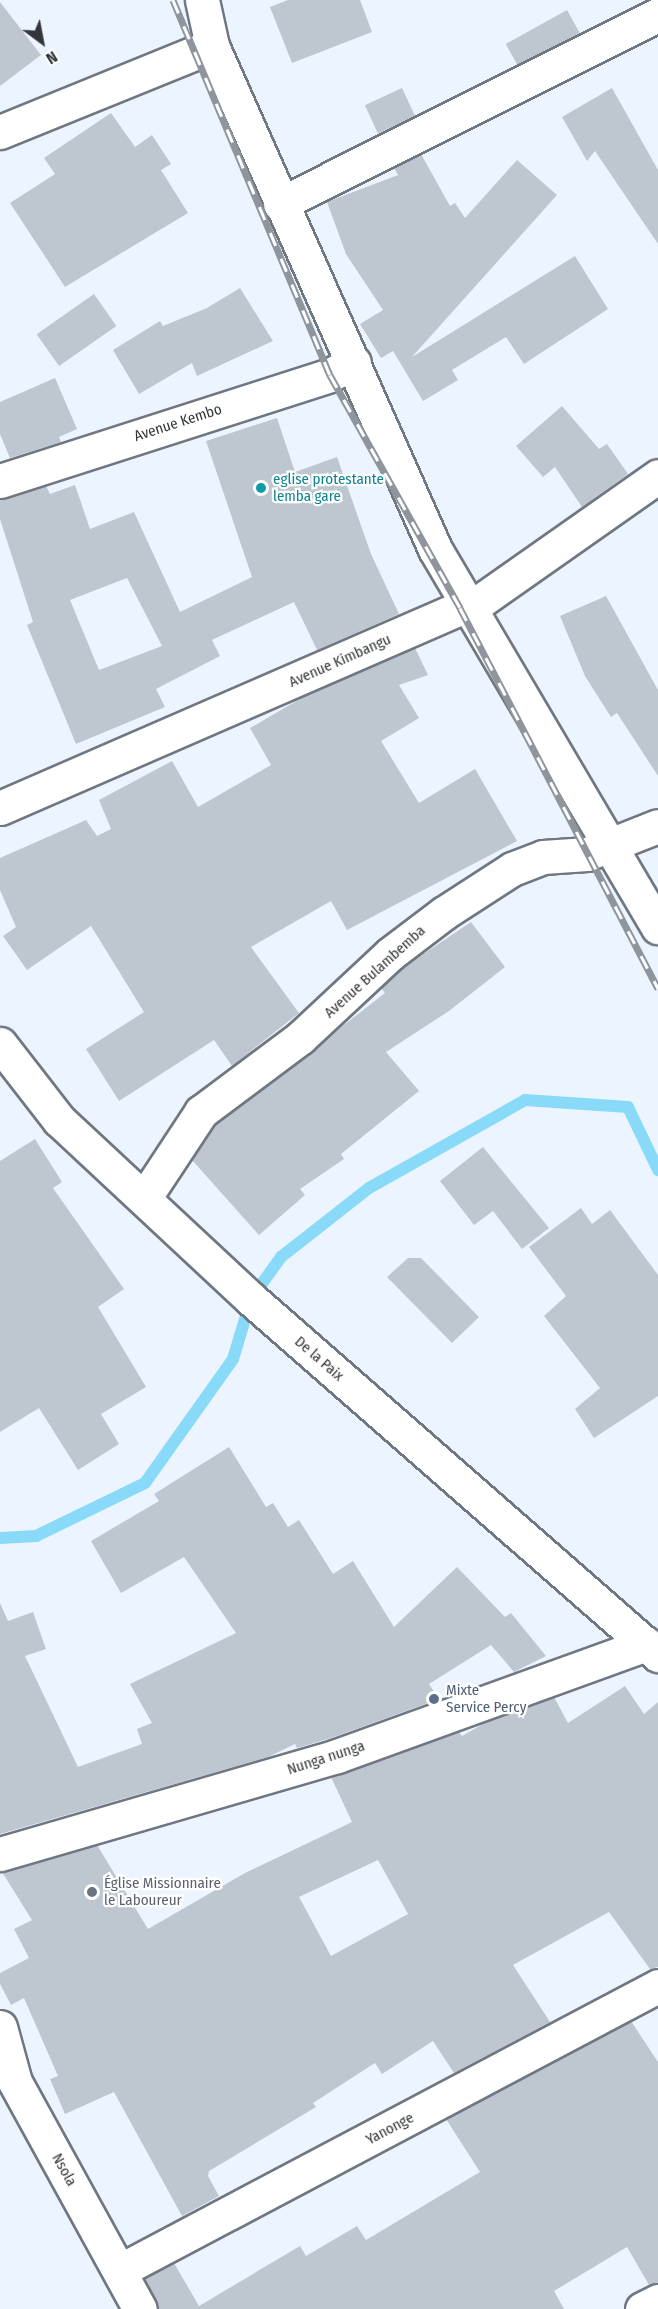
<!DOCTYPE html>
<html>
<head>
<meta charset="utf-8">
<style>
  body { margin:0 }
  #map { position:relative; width:658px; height:2309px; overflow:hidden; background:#ecf5ff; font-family:"Fira Sans Condensed",sans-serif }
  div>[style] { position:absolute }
  .stream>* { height:12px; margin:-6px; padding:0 6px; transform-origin:6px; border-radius:6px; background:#89daf9 }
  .building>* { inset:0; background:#bec7d0; transform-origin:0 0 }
  .roads { filter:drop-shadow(2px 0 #6f7780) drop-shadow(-2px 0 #6f7780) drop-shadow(0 2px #6f7780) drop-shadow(0 -2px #6f7780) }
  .minor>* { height:33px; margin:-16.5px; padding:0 16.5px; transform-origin:16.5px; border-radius:16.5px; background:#fff }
  .tertiary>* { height:33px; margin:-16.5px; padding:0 16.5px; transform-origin:16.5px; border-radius:16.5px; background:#fff }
  .rail>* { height:7px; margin-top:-3.5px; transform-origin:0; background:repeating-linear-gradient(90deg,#fff 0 14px,#8e959c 0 28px); box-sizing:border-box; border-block:2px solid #8e959c }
  .dots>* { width:16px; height:16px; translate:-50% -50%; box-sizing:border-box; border:3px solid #fff; border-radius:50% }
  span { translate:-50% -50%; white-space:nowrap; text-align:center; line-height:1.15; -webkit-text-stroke:4.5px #fff; paint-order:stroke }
  .street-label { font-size:15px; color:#32363a }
  .culture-label { font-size:15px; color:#0d838f }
  .left { translate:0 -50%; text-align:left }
  .service-label { font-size:15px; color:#4e5e75 }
  .worship-label { font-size:15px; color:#5b616d }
  .north { position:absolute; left:12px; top:12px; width:60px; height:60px; -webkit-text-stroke:4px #fff; paint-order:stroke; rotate:148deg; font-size:16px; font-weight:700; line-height:24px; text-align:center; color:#32363a }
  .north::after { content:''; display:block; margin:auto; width:21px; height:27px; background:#32363a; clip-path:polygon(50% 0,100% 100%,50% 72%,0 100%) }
</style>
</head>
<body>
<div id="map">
  <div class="stream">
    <i style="left:0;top:1538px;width:36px;rotate:-3deg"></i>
    <i style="left:36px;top:1536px;width:121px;rotate:-25.9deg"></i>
    <i style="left:145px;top:1483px;width:152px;rotate:-54.6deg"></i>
    <i style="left:233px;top:1359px;width:63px;rotate:-73.3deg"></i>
    <i style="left:251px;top:1299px;width:52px;rotate:-54.5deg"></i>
    <i style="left:281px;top:1257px;width:112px;rotate:-38.1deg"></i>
    <i style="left:369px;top:1188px;width:179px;rotate:-29.4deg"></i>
    <i style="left:525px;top:1100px;width:103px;rotate:3.9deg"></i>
    <i style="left:628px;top:1107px;width:70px;rotate:64.5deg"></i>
  </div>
  <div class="building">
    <i style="clip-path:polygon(288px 0,360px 0,372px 32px,292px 63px,270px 7px)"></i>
    <i style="clip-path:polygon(0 2px,41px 55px,0 86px)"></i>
    <i style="left:567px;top:10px;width:26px;height:70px;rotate:61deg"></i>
    <i style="left:402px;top:88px;width:31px;height:41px;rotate:65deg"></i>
    <i style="clip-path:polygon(612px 88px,658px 170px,658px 244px,595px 151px,587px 161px,562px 117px)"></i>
    <i style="clip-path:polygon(111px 113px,135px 147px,152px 135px,171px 164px,161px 170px,188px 213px,65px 287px,10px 203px,55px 174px,44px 158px)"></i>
    <i style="clip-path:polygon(421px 154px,450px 206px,455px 203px,465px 218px,517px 160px,557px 195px,412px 357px,575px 256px,608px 309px,524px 364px,506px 337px,452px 370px,458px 380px,423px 401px,393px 351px,381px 358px,360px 324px,383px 310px,346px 254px,327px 202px,398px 175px,394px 168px)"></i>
    <i style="clip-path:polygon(240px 288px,273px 341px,197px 376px,192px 363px,139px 394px,113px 350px,160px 321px,163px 326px,207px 308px)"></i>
    <i style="left:94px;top:294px;width:39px;height:70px;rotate:55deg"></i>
    <i style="clip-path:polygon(55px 378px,77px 429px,59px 437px,61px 442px,10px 458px,0 434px,0 402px)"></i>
    <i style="clip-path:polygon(562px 406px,599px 449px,607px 444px,628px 474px,582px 507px,555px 467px,543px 477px,516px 446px)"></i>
    <i style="clip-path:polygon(evenodd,277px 418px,295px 472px,337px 457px,371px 554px,399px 614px,317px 650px,294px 602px,212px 640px,220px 656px,156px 689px,165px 707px,76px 744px,27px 625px,33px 622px,0 519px,0 499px,46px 486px,50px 494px,75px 485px,90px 529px,134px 512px,180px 612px,252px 577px,206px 441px,277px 418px,127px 578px,162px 646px,99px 670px,70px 600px,127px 578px)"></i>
    <i style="clip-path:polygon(606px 596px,658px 690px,658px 776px,617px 713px,611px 717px,585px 676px,560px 616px)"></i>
    <i style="clip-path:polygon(415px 648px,428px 675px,399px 685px,419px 718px,381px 741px,419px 803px,475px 769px,517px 841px,347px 930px,331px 901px,251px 947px,299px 1013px,232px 1066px,214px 1040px,119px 1101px,86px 1049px,144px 1012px,91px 926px,27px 970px,3px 936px,16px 927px,0 890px,0 858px,86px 820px,97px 836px,111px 829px,99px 800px,172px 761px,198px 807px,271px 765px,250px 728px,305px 696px)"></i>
    <i style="clip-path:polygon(471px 922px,505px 967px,449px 1011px,386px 1052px,419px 1091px,341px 1154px,344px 1159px,300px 1189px,305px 1195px,259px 1235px,192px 1160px,215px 1125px,385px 993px,381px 988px,401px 969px)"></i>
    <i style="clip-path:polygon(35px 1139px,62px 1182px,53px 1188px,124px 1289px,98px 1307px,146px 1387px,101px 1414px,119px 1444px,78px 1470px,39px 1408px,0 1432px,0 1161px)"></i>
    <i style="clip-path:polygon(483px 1147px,549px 1228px,522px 1249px,493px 1211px,474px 1225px,440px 1181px)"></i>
    <i style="clip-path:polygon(581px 1208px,592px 1224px,610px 1210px,658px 1275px,658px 1396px,594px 1438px,575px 1409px,600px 1388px,544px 1316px,566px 1296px,529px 1247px)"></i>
    <i style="clip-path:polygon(408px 1258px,421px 1258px,479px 1317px,452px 1343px,387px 1277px)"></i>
    <i style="clip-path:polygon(229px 1447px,266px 1507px,273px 1503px,288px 1527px,299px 1520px,333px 1574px,353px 1561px,394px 1627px,457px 1567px,505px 1617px,511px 1613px,546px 1656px,514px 1672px,491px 1645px,429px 1684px,439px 1699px,331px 1738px,297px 1748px,295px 1744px,268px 1757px,0 1834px,0 1603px,8px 1621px,33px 1612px,46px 1649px,25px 1656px,78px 1767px,142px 1744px,137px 1729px,152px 1723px,130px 1684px,236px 1633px,184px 1557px,121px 1593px,91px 1541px,159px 1501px,154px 1494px)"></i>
    <i style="clip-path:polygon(evenodd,625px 1686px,644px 1714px,658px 1702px,658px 1967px,650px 1969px,609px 1912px,513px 1965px,550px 2022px,454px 2073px,433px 2041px,382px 2074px,375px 2063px,313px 2103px,316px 2107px,209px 2171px,208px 2176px,219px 2196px,182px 2216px,114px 2092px,65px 2114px,50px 2079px,58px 2076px,24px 1998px,11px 2005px,0 1984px,0 1973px,29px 1958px,14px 1929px,32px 1920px,2px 1872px,97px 1845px,148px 1929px,245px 1873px,352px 1822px,331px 1777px,459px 1732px,462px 1736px,488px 1721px,554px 1697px,568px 1723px,625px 1686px,378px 1860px,408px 1914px,331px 1956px,299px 1897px,378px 1860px)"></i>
    <i style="clip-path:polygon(631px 2021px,658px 2062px,658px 2282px,649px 2285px,627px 2247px,554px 2291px,564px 2309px,159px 2309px,145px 2279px,174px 2263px,199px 2306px,300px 2246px,306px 2256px,357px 2226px,366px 2240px,480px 2172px,446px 2119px)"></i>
  </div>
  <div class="roads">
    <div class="minor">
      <i style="left:202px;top:0;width:47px;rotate:77.7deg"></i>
      <i style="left:212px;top:46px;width:550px;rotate:66.09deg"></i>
      <i style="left:435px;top:549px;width:439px;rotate:59.5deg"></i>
      <i style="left:0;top:132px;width:229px;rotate:-22.1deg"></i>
      <i style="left:280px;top:204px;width:423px;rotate:-26.6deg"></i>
      <i style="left:0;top:481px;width:347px;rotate:-17.8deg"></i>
      <i style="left:330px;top:375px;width:27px;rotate:-28deg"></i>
      <i style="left:0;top:808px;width:502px;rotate:-23.5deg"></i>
      <i style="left:460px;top:608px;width:9px;rotate:6deg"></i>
      <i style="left:469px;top:609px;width:231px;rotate:-35.1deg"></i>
      <i style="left:145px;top:1197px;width:102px;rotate:-56.6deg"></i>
      <i style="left:201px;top:1112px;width:124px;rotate:-36.8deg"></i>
      <i style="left:300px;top:1038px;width:123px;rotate:-43deg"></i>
      <i style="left:390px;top:954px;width:68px;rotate:-37.2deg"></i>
      <i style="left:444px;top:913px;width:81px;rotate:-32.9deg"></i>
      <i style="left:512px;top:869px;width:33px;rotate:-21deg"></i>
      <i style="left:543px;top:857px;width:44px;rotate:-3.9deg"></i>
      <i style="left:587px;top:854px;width:76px;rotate:-21.5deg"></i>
      <i style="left:0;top:1854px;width:351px;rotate:-16.2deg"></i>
      <i style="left:337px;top:1756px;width:329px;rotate:-19.9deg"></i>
      <i style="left:0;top:2027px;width:57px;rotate:74.7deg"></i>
      <i style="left:15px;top:2082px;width:259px;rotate:61.2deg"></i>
      <i style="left:121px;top:2270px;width:607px;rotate:-27.87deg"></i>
      <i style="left:642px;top:2309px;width:18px;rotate:-27deg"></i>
    </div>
    <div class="tertiary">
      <i style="left:0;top:1044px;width:96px;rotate:52.2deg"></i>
      <i style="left:59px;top:1120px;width:262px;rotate:43deg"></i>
      <i style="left:251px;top:1299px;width:541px;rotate:41.18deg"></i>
    </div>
  </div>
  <div class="rail">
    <i style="left:173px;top:0;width:407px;rotate:67.3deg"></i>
    <i style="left:330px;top:375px;width:267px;rotate:60.8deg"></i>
    <i style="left:460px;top:608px;width:429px;rotate:62.5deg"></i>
  </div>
  <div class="dots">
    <i style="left:261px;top:488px;background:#0f9aa8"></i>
    <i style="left:434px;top:1699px;background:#5c6f8a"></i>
    <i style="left:92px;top:1892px;background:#6b7280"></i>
  </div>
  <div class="street-label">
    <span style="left:178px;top:423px;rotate:-18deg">Avenue Kembo</span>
    <span style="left:340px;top:661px;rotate:-24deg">Avenue Kimbangu</span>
    <span style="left:375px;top:972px;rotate:-42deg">Avenue Bulambemba</span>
    <span style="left:319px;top:1359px;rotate:41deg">De la Paix</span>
    <span style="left:326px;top:1758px;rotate:-18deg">Nunga nunga</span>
    <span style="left:390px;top:2129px;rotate:-28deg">Yanonge</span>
    <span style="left:64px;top:2170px;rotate:61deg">Nsola</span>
  </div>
  <div class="culture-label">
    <span class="left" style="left:273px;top:488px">eglise protestante<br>lemba gare</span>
  </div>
  <div class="service-label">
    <span class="left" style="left:446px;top:1699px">Mixte<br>Service Percy</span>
  </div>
  <div class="worship-label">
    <span class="left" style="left:104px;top:1892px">Église Missionnaire<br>le Laboureur</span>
  </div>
  <div class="north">N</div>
</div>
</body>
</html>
